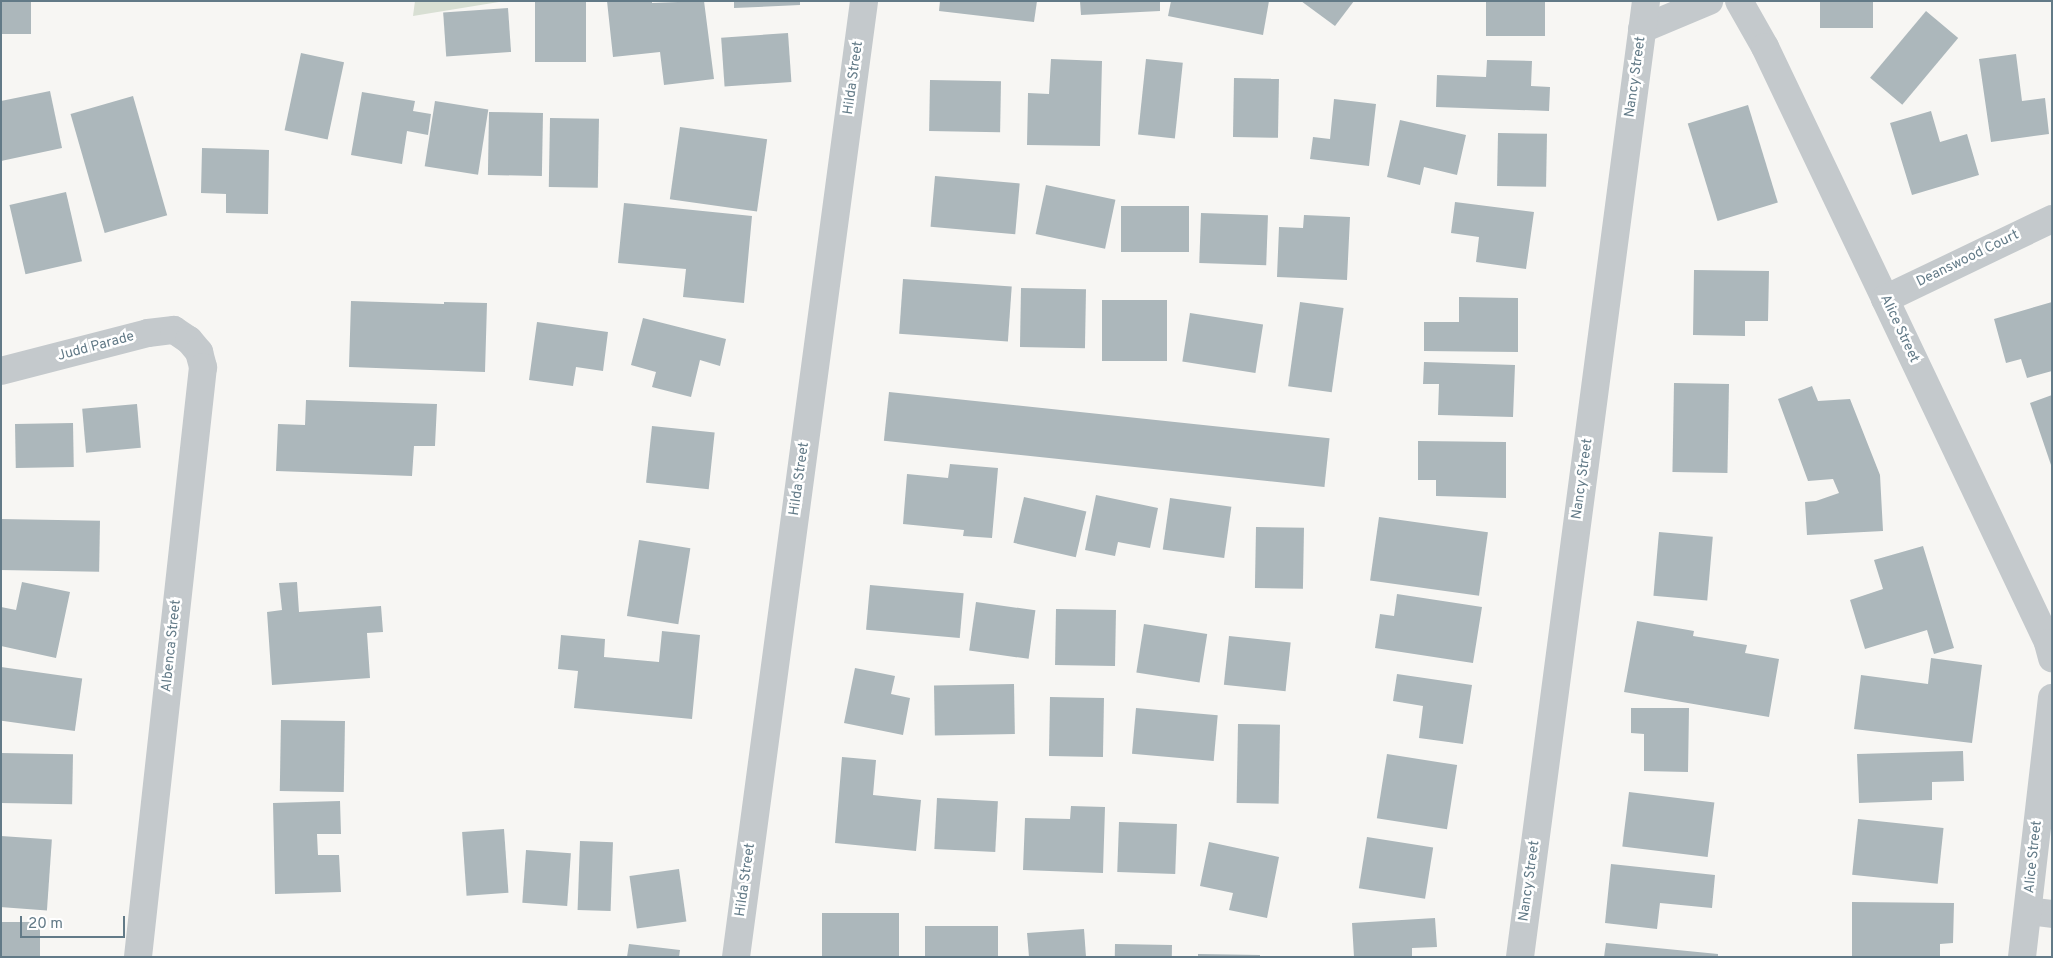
<!DOCTYPE html>
<html>
<head>
<meta charset="utf-8">
<style>
  body { margin:0 }
  #map { position:relative; width:2053px; height:958px; overflow:hidden; background:#f7f6f3; font-family:Overpass,sans-serif }
  div>[style] { position:absolute }
  .green>* { inset:0; background:#d8dfd3 }
  .building>* { inset:0; background:#acb7bb; transform-origin:0 0 }
  .minor>* { height:28px; margin:-14px; padding:0 14px; transform-origin:14px; border-radius:14px; background:#c4c9cc }
  span { translate:-50% -50%; white-space:nowrap; text-align:center; line-height:1.15; -webkit-text-stroke:5px #fff; paint-order:stroke }
  .street-label { font-size:14px; color:#627a87 }
  .frame { position:absolute; inset:0; border:2px solid #627a87; pointer-events:none }
  .scale { position:absolute; left:20px; top:916px; width:105px; height:22px; box-sizing:border-box; border:2px solid #627a87; border-top:0; padding-left:6px; font-size:15px; line-height:18px; white-space:nowrap; color:#627a87; -webkit-text-stroke:4px #fff; paint-order:stroke }
</style>
</head>
<body>
<div id="map">
  <div class="green">
    <i style="clip-path:polygon(415px 1px,505px 1px,413px 16px)"></i>
  </div>
  <div class="building">
    <i style="left:1px;top:1px;width:30px;height:33px"></i>
    <i style="left:535px;top:1px;width:51px;height:61px"></i>
    <i style="clip-path:polygon(607px 1px,652px 1px,652px 3px,704px 1px,714px 79px,664px 85px,660px 52px,613px 57px)"></i>
    <i style="clip-path:polygon(734px 1px,800px 1px,800px 5px,734px 8px)"></i>
    <i style="clip-path:polygon(940px 1px,1037px 1px,1034px 22px,939px 11px)"></i>
    <i style="clip-path:polygon(1080px 1px,1160px 1px,1160px 11px,1081px 15px)"></i>
    <i style="clip-path:polygon(1171px 1px,1269px 1px,1263px 35px,1168px 16px)"></i>
    <i style="clip-path:polygon(1301px 1px,1354px 1px,1335px 26px)"></i>
    <i style="left:1486px;top:1px;width:59px;height:35px"></i>
    <i style="left:1820px;top:1px;width:53px;height:27px"></i>
    <i style="left:508px;top:8px;width:44px;height:65px;rotate:86deg"></i>
    <i style="left:1926px;top:11px;width:42px;height:87px;rotate:40deg"></i>
    <i style="left:788px;top:33px;width:49px;height:67px;rotate:86deg"></i>
    <i style="left:301px;top:53px;width:44px;height:79px;rotate:12deg"></i>
    <i style="clip-path:polygon(2016px 54px,2022px 101px,2045px 98px,2049px 134px,1991px 142px,1979px 59px)"></i>
    <i style="clip-path:polygon(1051px 59px,1102px 61px,1100px 146px,1027px 145px,1028px 93px,1049px 94px)"></i>
    <i style="left:1146px;top:59px;width:37px;height:76px;rotate:6deg"></i>
    <i style="clip-path:polygon(1487px 60px,1532px 61px,1531px 86px,1550px 87px,1549px 111px,1436px 107px,1437px 75px,1486px 77px)"></i>
    <i style="left:1234px;top:78px;width:45px;height:59px;rotate:1deg"></i>
    <i style="left:930px;top:80px;width:71px;height:51px;rotate:1deg"></i>
    <i style="clip-path:polygon(50px 91px,62px 148px,1px 161px,1px 101px)"></i>
    <i style="clip-path:polygon(362px 92px,415px 101px,413px 111px,431px 114px,428px 135px,407px 131px,402px 164px,351px 155px)"></i>
    <i style="left:133px;top:96px;width:124px;height:65px;rotate:74deg"></i>
    <i style="clip-path:polygon(1334px 99px,1376px 104px,1369px 166px,1310px 159px,1313px 137px,1330px 139px)"></i>
    <i style="left:435px;top:101px;width:54px;height:66px;rotate:9deg"></i>
    <i style="left:1748px;top:105px;width:102px;height:63px;rotate:73deg"></i>
    <i style="clip-path:polygon(1931px 111px,1940px 142px,1967px 134px,1979px 175px,1912px 195px,1890px 123px)"></i>
    <i style="left:489px;top:112px;width:54px;height:63px;rotate:1deg"></i>
    <i style="left:550px;top:118px;width:49px;height:69px;rotate:1deg"></i>
    <i style="clip-path:polygon(1400px 120px,1466px 135px,1457px 175px,1424px 167px,1420px 185px,1387px 177px)"></i>
    <i style="left:680px;top:127px;width:88px;height:73px;rotate:8deg"></i>
    <i style="left:1498px;top:133px;width:49px;height:53px;rotate:1deg"></i>
    <i style="clip-path:polygon(202px 148px,269px 150px,268px 214px,226px 213px,226px 194px,201px 193px)"></i>
    <i style="left:935px;top:176px;width:85px;height:51px;rotate:5deg"></i>
    <i style="left:1046px;top:185px;width:71px;height:50px;rotate:12deg"></i>
    <i style="left:66px;top:192px;width:71px;height:58px;rotate:77deg"></i>
    <i style="clip-path:polygon(1455px 202px,1534px 212px,1526px 269px,1476px 262px,1479px 237px,1451px 233px)"></i>
    <i style="clip-path:polygon(624px 203px,752px 216px,744px 303px,683px 297px,686px 269px,618px 263px)"></i>
    <i style="left:1121px;top:206px;width:68px;height:46px"></i>
    <i style="left:1201px;top:213px;width:67px;height:50px;rotate:2deg"></i>
    <i style="clip-path:polygon(1304px 215px,1350px 217px,1347px 280px,1277px 277px,1279px 227px,1303px 228px)"></i>
    <i style="clip-path:polygon(1694px 270px,1769px 271px,1768px 321px,1745px 321px,1745px 336px,1693px 335px)"></i>
    <i style="left:903px;top:279px;width:109px;height:55px;rotate:4deg"></i>
    <i style="left:1021px;top:288px;width:65px;height:59px;rotate:1deg"></i>
    <i style="clip-path:polygon(1459px 297px,1518px 298px,1518px 352px,1424px 351px,1424px 322px,1459px 322px)"></i>
    <i style="left:1102px;top:300px;width:65px;height:61px"></i>
    <i style="clip-path:polygon(351px 301px,444px 304px,444px 302px,487px 303px,485px 372px,349px 367px)"></i>
    <i style="left:1300px;top:302px;width:44px;height:85px;rotate:8deg"></i>
    <i style="clip-path:polygon(2052px 302px,2052px 371px,2027px 378px,2021px 359px,2006px 363px,1994px 319px)"></i>
    <i style="left:1190px;top:313px;width:74px;height:49px;rotate:9deg"></i>
    <i style="clip-path:polygon(643px 318px,726px 339px,720px 366px,700px 360px,691px 397px,652px 387px,656px 372px,631px 365px)"></i>
    <i style="clip-path:polygon(537px 322px,608px 332px,603px 371px,576px 367px,573px 386px,529px 380px)"></i>
    <i style="clip-path:polygon(1424px 362px,1515px 365px,1513px 417px,1438px 415px,1439px 384px,1423px 384px)"></i>
    <i style="left:1674px;top:383px;width:55px;height:89px;rotate:1deg"></i>
    <i style="clip-path:polygon(1812px 386px,1818px 401px,1850px 399px,1880px 475px,1883px 531px,1807px 535px,1805px 502px,1816px 501px,1839px 493px,1833px 479px,1808px 481px,1778px 399px)"></i>
    <i style="left:889px;top:392px;width:443px;height:49px;rotate:6deg"></i>
    <i style="clip-path:polygon(2052px 395px,2052px 465px,2051px 465px,2030px 403px)"></i>
    <i style="clip-path:polygon(306px 400px,437px 404px,435px 446px,414px 446px,412px 476px,276px 471px,278px 424px,305px 425px)"></i>
    <i style="left:137px;top:404px;width:44px;height:55px;rotate:85deg"></i>
    <i style="left:73px;top:423px;width:44px;height:58px;rotate:89deg"></i>
    <i style="left:652px;top:426px;width:63px;height:57px;rotate:6deg"></i>
    <i style="clip-path:polygon(1418px 441px,1506px 442px,1506px 498px,1436px 496px,1436px 480px,1418px 480px)"></i>
    <i style="clip-path:polygon(950px 464px,998px 468px,992px 538px,963px 536px,964px 530px,903px 524px,907px 474px,948px 478px)"></i>
    <i style="clip-path:polygon(1096px 495px,1158px 508px,1150px 548px,1118px 542px,1115px 556px,1085px 550px)"></i>
    <i style="left:1024px;top:497px;width:64px;height:47px;rotate:13deg"></i>
    <i style="left:1170px;top:498px;width:62px;height:52px;rotate:8deg"></i>
    <i style="left:1379px;top:517px;width:110px;height:64px;rotate:8deg"></i>
    <i style="left:1px;top:519px;width:99px;height:51px;rotate:1deg"></i>
    <i style="left:1256px;top:527px;width:48px;height:61px;rotate:1deg"></i>
    <i style="left:1659px;top:532px;width:54px;height:64px;rotate:5deg"></i>
    <i style="left:639px;top:540px;width:52px;height:77px;rotate:9deg"></i>
    <i style="clip-path:polygon(1923px 546px,1954px 648px,1934px 654px,1927px 630px,1865px 649px,1850px 600px,1883px 589px,1874px 560px)"></i>
    <i style="clip-path:polygon(22px 582px,70px 592px,56px 658px,1px 646px,1px 607px,16px 610px)"></i>
    <i style="clip-path:polygon(297px 582px,299px 612px,381px 606px,383px 632px,367px 633px,370px 678px,272px 685px,267px 612px,282px 610px,279px 583px)"></i>
    <i style="left:870px;top:585px;width:94px;height:45px;rotate:5deg"></i>
    <i style="clip-path:polygon(1397px 594px,1482px 607px,1473px 663px,1375px 648px,1380px 614px,1394px 616px)"></i>
    <i style="left:976px;top:602px;width:60px;height:49px;rotate:8deg"></i>
    <i style="left:1056px;top:609px;width:60px;height:56px;rotate:1deg"></i>
    <i style="clip-path:polygon(1637px 621px,1694px 631px,1693px 636px,1747px 645px,1745px 653px,1779px 659px,1769px 717px,1624px 692px)"></i>
    <i style="left:1144px;top:624px;width:64px;height:49px;rotate:9deg"></i>
    <i style="clip-path:polygon(662px 631px,700px 635px,692px 719px,574px 708px,578px 671px,558px 669px,561px 635px,605px 639px,604px 657px,659px 662px)"></i>
    <i style="left:1229px;top:636px;width:62px;height:49px;rotate:6deg"></i>
    <i style="clip-path:polygon(1931px 658px,1982px 665px,1972px 743px,1854px 729px,1861px 675px,1928px 684px)"></i>
    <i style="left:1px;top:667px;width:82px;height:53px;rotate:8deg"></i>
    <i style="clip-path:polygon(855px 668px,895px 676px,891px 694px,910px 698px,903px 735px,844px 723px)"></i>
    <i style="clip-path:polygon(1397px 674px,1472px 685px,1463px 744px,1419px 738px,1423px 706px,1393px 701px)"></i>
    <i style="left:1014px;top:684px;width:50px;height:80px;rotate:89deg"></i>
    <i style="left:1050px;top:697px;width:54px;height:59px;rotate:1deg"></i>
    <i style="left:1136px;top:708px;width:82px;height:46px;rotate:5deg"></i>
    <i style="clip-path:polygon(1631px 708px,1689px 708px,1688px 772px,1644px 771px,1644px 734px,1631px 733px)"></i>
    <i style="left:281px;top:720px;width:64px;height:71px;rotate:1deg"></i>
    <i style="left:1238px;top:724px;width:42px;height:79px;rotate:1deg"></i>
    <i style="clip-path:polygon(1963px 751px,1964px 781px,1932px 782px,1932px 800px,1859px 803px,1857px 754px)"></i>
    <i style="left:1px;top:753px;width:72px;height:50px;rotate:1deg"></i>
    <i style="left:1387px;top:754px;width:71px;height:65px;rotate:9deg"></i>
    <i style="clip-path:polygon(842px 757px,876px 760px,873px 795px,921px 800px,916px 851px,835px 843px)"></i>
    <i style="left:1629px;top:792px;width:86px;height:55px;rotate:7deg"></i>
    <i style="left:937px;top:798px;width:61px;height:51px;rotate:3deg"></i>
    <i style="clip-path:polygon(340px 801px,341px 834px,317px 834px,318px 855px,339px 855px,341px 892px,275px 894px,273px 803px)"></i>
    <i style="clip-path:polygon(1071px 806px,1105px 807px,1103px 873px,1023px 870px,1025px 818px,1070px 819px)"></i>
    <i style="left:1858px;top:819px;width:86px;height:56px;rotate:6deg"></i>
    <i style="left:1119px;top:822px;width:58px;height:50px;rotate:2deg"></i>
    <i style="left:504px;top:829px;width:64px;height:42px;rotate:86deg"></i>
    <i style="left:1px;top:836px;width:51px;height:71px;rotate:4deg"></i>
    <i style="left:1367px;top:837px;width:67px;height:52px;rotate:9deg"></i>
    <i style="left:580px;top:841px;width:33px;height:69px;rotate:2deg"></i>
    <i style="clip-path:polygon(1209px 842px,1279px 857px,1267px 918px,1229px 910px,1233px 893px,1200px 886px)"></i>
    <i style="left:526px;top:850px;width:45px;height:53px;rotate:4deg"></i>
    <i style="clip-path:polygon(1611px 864px,1715px 875px,1712px 908px,1660px 903px,1657px 929px,1605px 923px)"></i>
    <i style="left:679px;top:869px;width:53px;height:50px;rotate:82deg"></i>
    <i style="clip-path:polygon(1852px 902px,1954px 903px,1953px 943px,1940px 944px,1940px 957px,1852px 957px)"></i>
    <i style="left:822px;top:913px;width:77px;height:44px"></i>
    <i style="clip-path:polygon(1435px 918px,1437px 947px,1412px 948px,1412px 957px,1354px 957px,1352px 923px)"></i>
    <i style="left:1px;top:922px;width:39px;height:35px"></i>
    <i style="left:925px;top:926px;width:73px;height:31px"></i>
    <i style="clip-path:polygon(1084px 929px,1086px 957px,1029px 957px,1027px 933px)"></i>
    <i style="clip-path:polygon(1606px 943px,1718px 954px,1718px 957px,1604px 957px)"></i>
    <i style="clip-path:polygon(629px 944px,680px 950px,679px 957px,627px 957px)"></i>
    <i style="left:1115px;top:944px;width:57px;height:13px;rotate:1deg"></i>
    <i style="clip-path:polygon(1198px 954px,1260px 955px,1260px 957px,1198px 957px)"></i>
  </div>
  <div class="minor">
    <i style="left:1739px;top:1px;width:53px;rotate:60.5deg"></i>
    <i style="left:1765px;top:47px;width:279px;rotate:64.5deg"></i>
    <i style="left:1885px;top:299px;width:381px;rotate:64.6deg"></i>
    <i style="left:2048px;top:643px;width:16px;rotate:75deg"></i>
    <i style="left:1642px;top:29px;width:73px;rotate:-22.7deg"></i>
    <i style="left:1885px;top:299px;width:185px;rotate:-25.6deg"></i>
    <i style="left:1px;top:371px;width:152px;rotate:-14.5deg"></i>
    <i style="left:148px;top:333px;width:26px;rotate:-7deg"></i>
    <i style="left:174px;top:330px;width:18px;rotate:34deg"></i>
    <i style="left:189px;top:340px;width:16px;rotate:50deg"></i>
    <i style="left:199px;top:352px;width:16px;rotate:75deg"></i>
    <i style="left:203px;top:367px;width:594px;rotate:96.29deg"></i>
    <i style="left:2028px;top:911px;width:24px;rotate:7deg"></i>
    <i style="left:736px;top:957px;width:965px;rotate:-82.37deg"></i>
    <i style="left:1520px;top:957px;width:964px;rotate:-82.49deg"></i>
    <i style="left:2022px;top:957px;width:261px;rotate:-83.4deg"></i>
  </div>
  <div class="street-label">
    <span style="left:1636px;top:77px;rotate:-82deg">Nancy Street</span>
    <span style="left:854px;top:78px;rotate:-82deg">Hilda Street</span>
    <span style="left:1968px;top:259px;rotate:-26deg">Deanswood Court</span>
    <span style="left:1899px;top:329px;rotate:65deg">Alice Street</span>
    <span style="left:96px;top:347px;rotate:-15deg">Judd Parade</span>
    <span style="left:800px;top:479px;rotate:-82deg">Hilda Street</span>
    <span style="left:1583px;top:479px;rotate:-82deg">Nancy Street</span>
    <span style="left:172px;top:646px;rotate:-84deg">Albenca Street</span>
    <span style="left:2034px;top:857px;rotate:-84deg">Alice Street</span>
    <span style="left:746px;top:880px;rotate:-82deg">Hilda Street</span>
    <span style="left:1530px;top:881px;rotate:-82deg">Nancy Street</span>
  </div>
  <div class="frame"></div>
  <div class="scale">20 m</div>
</div>
</body>
</html>
